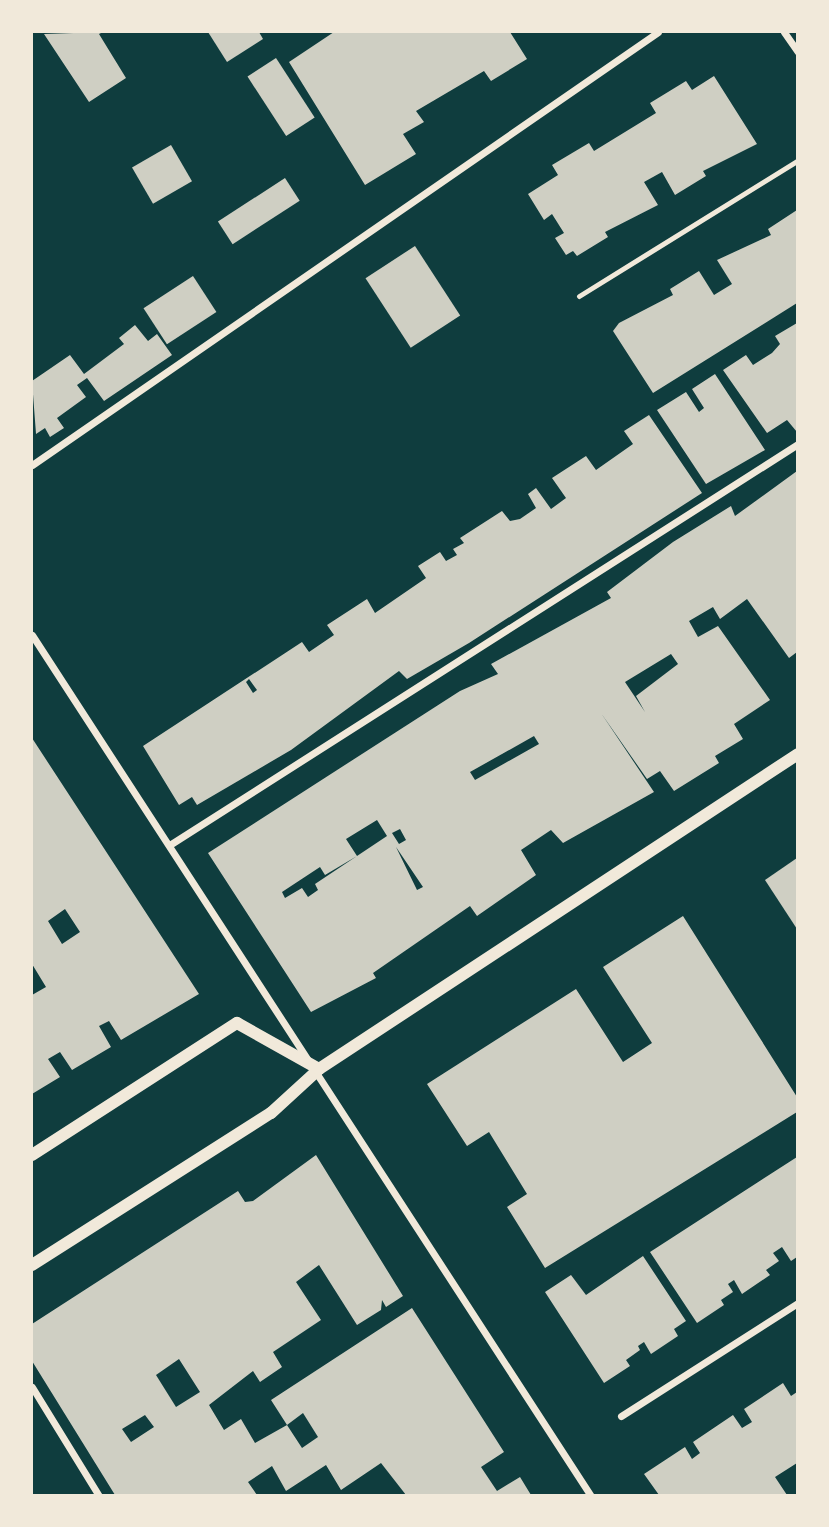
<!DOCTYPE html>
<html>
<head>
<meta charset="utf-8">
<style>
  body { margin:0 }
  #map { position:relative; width:829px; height:1527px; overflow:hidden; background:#0f3d3e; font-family:"Roboto Condensed",sans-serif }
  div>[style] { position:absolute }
  .building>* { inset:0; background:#cfcfc3; transform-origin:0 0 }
  .service>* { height:5px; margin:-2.5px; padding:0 2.5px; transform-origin:2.5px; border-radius:2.5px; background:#f1e9da }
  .minor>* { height:7px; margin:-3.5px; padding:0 3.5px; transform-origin:3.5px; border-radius:3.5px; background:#f1e9da }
  .tertiary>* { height:12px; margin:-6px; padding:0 6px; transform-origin:6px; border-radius:6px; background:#f1e9da }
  span { translate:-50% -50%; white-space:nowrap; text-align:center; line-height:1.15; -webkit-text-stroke:6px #f1e9da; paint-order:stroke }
  .frame { position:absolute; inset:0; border:33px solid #f1e9da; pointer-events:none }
</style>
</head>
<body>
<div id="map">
  <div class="building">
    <i style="clip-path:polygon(103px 32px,99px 34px,126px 78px,89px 102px,44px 34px)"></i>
    <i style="clip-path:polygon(208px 32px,259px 32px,263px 39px,227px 62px)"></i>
    <i style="clip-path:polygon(334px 32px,510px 32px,527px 59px,491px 81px,484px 71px,416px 111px,424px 122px,403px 134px,416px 154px,365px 185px,289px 62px)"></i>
    <i style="left:276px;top:58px;width:71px;height:34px;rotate:57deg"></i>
    <i style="clip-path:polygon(714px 76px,757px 144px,703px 171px,706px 176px,675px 195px,662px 172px,644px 182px,658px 205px,605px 232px,608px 237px,577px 256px,573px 251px,566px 255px,555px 238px,564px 233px,552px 214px,544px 220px,528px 194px,558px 175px,552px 165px,589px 143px,594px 151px,656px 113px,650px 103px,686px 81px,692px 90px)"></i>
    <i style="left:171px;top:145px;width:42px;height:45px;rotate:60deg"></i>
    <i style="left:285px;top:178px;width:27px;height:80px;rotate:57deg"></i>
    <i style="clip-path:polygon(797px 210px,797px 303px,653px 393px,613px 331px,619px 323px,673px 295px,670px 289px,699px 271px,714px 295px,732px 284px,717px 260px,771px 235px,768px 229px)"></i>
    <i style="left:415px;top:246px;width:83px;height:59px;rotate:57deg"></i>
    <i style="left:193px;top:276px;width:43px;height:59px;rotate:57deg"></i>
    <i style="clip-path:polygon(797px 323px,797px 432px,787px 420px,767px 433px,723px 370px,746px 355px,753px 365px,772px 353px,780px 344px,775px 336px)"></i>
    <i style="clip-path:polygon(135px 325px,148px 341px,157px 334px,172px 355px,104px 401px,87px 378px,77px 385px,86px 397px,57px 418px,64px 428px,50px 437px,45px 428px,36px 434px,32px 381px,70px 355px,84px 374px,124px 344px,119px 338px)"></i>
    <i style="clip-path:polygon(715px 374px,765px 450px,706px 484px,657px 410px,686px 392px,699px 412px,704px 408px,692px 389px)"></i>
    <i style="clip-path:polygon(evenodd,649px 415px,702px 493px,469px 643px,407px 679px,399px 671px,291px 750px,197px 805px,192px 797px,179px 805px,143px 746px,302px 642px,309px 652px,334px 635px,327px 625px,367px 599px,375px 613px,426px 578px,418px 566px,440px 552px,446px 561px,457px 555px,453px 549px,464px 543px,460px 538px,502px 511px,510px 521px,520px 519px,536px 508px,528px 494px,536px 488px,551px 509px,566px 498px,552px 478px,586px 456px,596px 470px,633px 444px,624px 431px,649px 415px,249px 679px,257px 690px,253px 693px,246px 682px,249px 679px)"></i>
    <i style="clip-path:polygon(evenodd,797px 471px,797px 652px,789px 658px,747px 599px,720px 619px,713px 607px,689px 621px,698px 637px,718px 626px,770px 700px,734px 724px,743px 739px,715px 756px,719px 763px,674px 791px,660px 771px,647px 779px,601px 713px,654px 792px,563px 843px,551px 830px,521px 850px,536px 875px,477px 916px,470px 906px,373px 973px,376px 978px,311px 1012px,208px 853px,460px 691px,498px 674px,491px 664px,611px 598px,607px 592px,673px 542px,731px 506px,735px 516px,797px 471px,671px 654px,678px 664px,636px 696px,645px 712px,625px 682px,671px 654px,797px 471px,534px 736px,539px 744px,475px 780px,470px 772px,534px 736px,797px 471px,377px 820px,387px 836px,315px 884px,318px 890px,308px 897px,302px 888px,285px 898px,282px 892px,320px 867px,325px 875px,357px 856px,346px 839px,377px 820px,797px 471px,400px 829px,406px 840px,399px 844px,392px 833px,400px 829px,797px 471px,396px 847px,423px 887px,417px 890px,396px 847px)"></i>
    <i style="clip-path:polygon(evenodd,32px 738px,199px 994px,121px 1040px,109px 1021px,99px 1026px,111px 1047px,72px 1070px,60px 1052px,48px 1059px,60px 1077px,32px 1094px,32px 995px,46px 987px,32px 964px,32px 738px,65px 909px,80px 932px,62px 944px,48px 921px,65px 909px)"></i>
    <i style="clip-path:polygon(797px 858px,797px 929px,765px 880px)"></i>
    <i style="clip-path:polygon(683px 916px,797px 1097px,797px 1112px,545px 1268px,507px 1207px,527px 1194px,489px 1132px,467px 1146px,427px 1084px,576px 989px,623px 1062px,652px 1043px,603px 967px)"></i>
    <i style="clip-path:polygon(evenodd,316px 1155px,403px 1296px,386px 1307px,382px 1300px,381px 1310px,357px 1325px,319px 1265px,296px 1282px,321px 1320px,273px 1352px,282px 1367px,260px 1382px,253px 1371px,209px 1405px,224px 1430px,241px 1419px,255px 1443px,287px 1425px,302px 1448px,318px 1437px,303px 1413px,287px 1425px,271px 1400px,412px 1308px,504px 1452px,481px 1467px,497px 1491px,520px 1477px,531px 1495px,406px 1495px,381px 1463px,341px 1490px,326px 1465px,286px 1491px,272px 1466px,248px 1482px,257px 1495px,115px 1495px,32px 1361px,32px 1324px,238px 1191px,245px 1202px,253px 1201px,316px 1155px,179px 1359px,200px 1392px,176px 1407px,156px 1375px,179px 1359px,316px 1155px,145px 1415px,154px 1427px,131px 1442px,122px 1429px,145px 1415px)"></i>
    <i style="clip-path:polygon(797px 1157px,797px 1257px,791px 1261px,782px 1247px,773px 1253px,779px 1261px,766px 1270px,770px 1275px,742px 1294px,734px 1280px,728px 1284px,733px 1292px,721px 1300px,724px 1305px,697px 1323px,650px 1252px)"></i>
    <i style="clip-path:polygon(643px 1256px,686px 1321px,674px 1329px,678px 1336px,651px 1354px,644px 1342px,638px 1346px,640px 1350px,626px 1360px,630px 1366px,604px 1383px,545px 1292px,571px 1275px,586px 1295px)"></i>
    <i style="clip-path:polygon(783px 1383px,791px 1396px,797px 1392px,797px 1463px,775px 1477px,787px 1495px,659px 1495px,644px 1474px,685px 1447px,692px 1459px,700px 1453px,693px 1442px,733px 1415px,742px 1428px,752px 1422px,744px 1409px)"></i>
  </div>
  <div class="service">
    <i style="left:579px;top:296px;width:258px;rotate:-31.8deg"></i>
  </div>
  <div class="minor">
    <i style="left:784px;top:32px;width:24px;rotate:55deg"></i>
    <i style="left:32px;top:465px;width:761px;rotate:-34.67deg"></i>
    <i style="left:32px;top:635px;width:1027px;rotate:57.01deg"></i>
    <i style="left:171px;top:844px;width:744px;rotate:-32.54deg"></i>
    <i style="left:32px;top:1387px;width:128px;rotate:58.4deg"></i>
    <i style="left:621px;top:1416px;width:210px;rotate:-32.6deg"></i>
  </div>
  <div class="tertiary">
    <i style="left:32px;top:1155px;width:244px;rotate:-32.8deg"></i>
    <i style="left:237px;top:1023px;width:94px;rotate:29.3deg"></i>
    <i style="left:32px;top:1265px;width:283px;rotate:-32.5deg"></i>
    <i style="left:271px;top:1113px;width:65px;rotate:-42.5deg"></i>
    <i style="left:319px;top:1069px;width:573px;rotate:-33.33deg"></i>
  </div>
  <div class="frame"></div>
</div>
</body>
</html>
